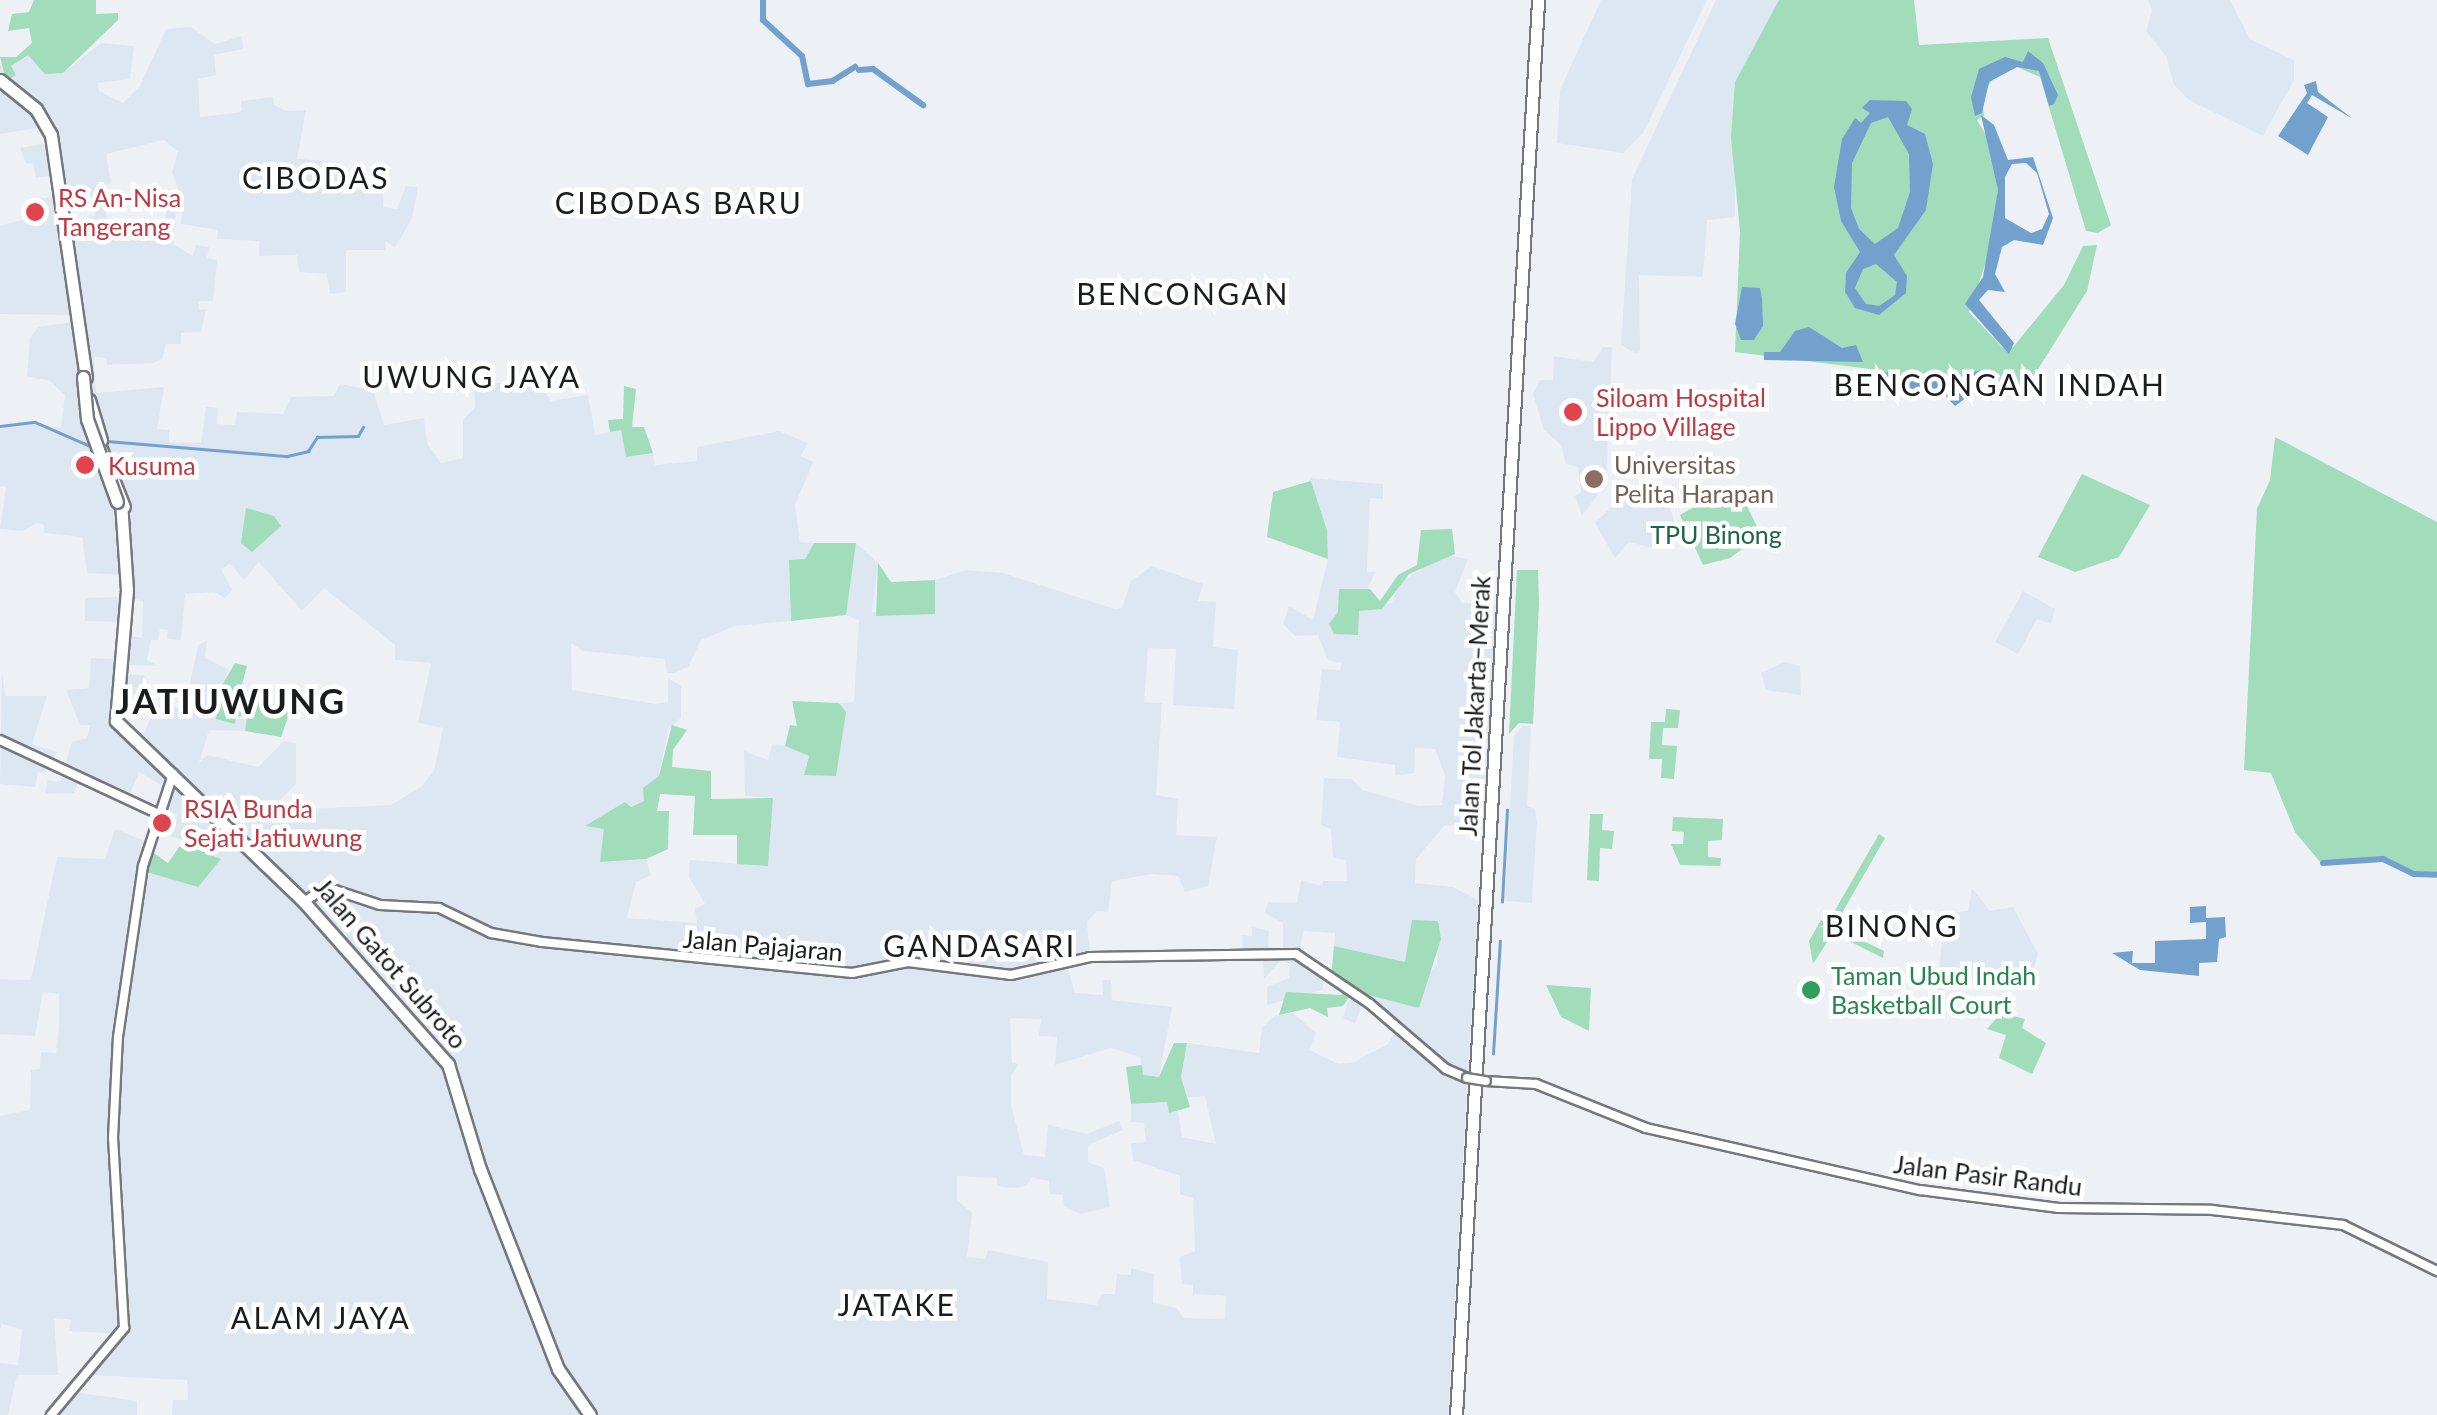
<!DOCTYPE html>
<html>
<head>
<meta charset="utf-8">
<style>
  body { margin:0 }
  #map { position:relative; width:2437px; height:1415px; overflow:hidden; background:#edf1f6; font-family:Lato,sans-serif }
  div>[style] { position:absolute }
  .built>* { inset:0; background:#dde7f2 }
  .green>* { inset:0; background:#a1dcbb }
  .water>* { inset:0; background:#73a1ce }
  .stream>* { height:2.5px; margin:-1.25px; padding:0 1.25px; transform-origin:1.25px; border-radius:1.25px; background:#73a1ce }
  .river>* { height:6px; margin:-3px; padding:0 3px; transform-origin:3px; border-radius:3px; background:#73a1ce }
  .roads { filter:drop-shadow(2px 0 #74787c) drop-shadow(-2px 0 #74787c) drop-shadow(0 2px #74787c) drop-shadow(0 -2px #74787c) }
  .secondary>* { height:8px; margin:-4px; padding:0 4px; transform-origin:4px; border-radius:4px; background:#fff }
  .highway>* { height:11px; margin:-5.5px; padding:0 5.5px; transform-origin:5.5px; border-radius:5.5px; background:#fff }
  .bridges { filter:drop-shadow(2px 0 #74787c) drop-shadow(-2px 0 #74787c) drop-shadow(0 2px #74787c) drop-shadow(0 -2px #74787c) }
  .secondary-bridge>* { height:8px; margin:-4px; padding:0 4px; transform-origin:4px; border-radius:4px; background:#fff }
  .highway-bridge>* { height:11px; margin:-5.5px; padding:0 5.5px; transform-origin:5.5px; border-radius:5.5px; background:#fff }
  .dots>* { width:28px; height:28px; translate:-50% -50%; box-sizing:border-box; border:5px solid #fff; border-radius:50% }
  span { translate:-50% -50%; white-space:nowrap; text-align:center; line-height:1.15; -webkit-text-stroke:9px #fff; paint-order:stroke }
  .health-label { font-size:25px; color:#be3a42 }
  .left { translate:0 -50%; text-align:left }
  .education-label { font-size:25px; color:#785e54 }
  .park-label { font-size:25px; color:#1b6544 }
  .street-label { font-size:25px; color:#1a1c1d }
  .leisure-label { font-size:25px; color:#27864d }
  .quarter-label { font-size:30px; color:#1a1c1d; letter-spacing:2.5px }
  .district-label { font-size:35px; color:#1a1c1d; font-weight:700; letter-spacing:2.5px }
</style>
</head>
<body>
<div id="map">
  <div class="built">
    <i style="clip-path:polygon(1601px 0,1707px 0,1643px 133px,1623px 153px,1557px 143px,1560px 90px)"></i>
    <i style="clip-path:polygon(1716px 0,1779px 0,1735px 82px,1735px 217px,1707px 220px,1703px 277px,1639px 275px,1640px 351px,1635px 353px,1621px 345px,1632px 179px)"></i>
    <i style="clip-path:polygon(2148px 0,2230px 0,2250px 39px,2294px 60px,2294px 80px,2263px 136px,2189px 100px,2174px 85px,2166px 56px,2146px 31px,2152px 11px)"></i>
    <i style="clip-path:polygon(evenodd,191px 27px,215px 44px,242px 36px,243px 49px,214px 55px,216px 75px,198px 79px,200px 117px,235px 113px,242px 111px,241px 101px,273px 97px,274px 105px,286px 111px,306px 110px,297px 159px,340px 162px,346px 190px,384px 189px,383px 207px,397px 209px,406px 186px,418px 187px,412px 218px,395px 248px,386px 241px,385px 250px,346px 250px,346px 292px,330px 294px,327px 274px,299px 272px,297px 255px,259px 256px,259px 241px,217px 239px,218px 230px,181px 224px,183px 202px,172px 172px,178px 152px,164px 140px,106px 154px,111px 183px,102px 187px,109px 232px,158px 228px,160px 239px,167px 209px,176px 208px,173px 244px,193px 256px,196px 245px,209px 247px,207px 258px,217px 260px,213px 301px,198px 301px,199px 310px,206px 309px,201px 332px,181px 333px,181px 344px,166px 344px,162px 359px,153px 363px,107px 365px,106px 358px,94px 357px,96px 393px,164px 387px,157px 429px,169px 430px,169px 442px,201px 443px,206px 407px,218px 408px,217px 424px,235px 425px,237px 412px,283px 414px,291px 397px,334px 396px,340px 384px,373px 390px,384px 425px,424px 418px,427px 443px,441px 463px,463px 458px,463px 420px,475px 407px,474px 388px,490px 377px,490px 383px,539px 383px,551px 401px,588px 395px,595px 435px,621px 430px,626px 457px,653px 453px,655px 465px,697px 461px,697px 447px,779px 431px,808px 443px,801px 456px,813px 462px,795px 505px,800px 542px,814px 543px,805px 559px,789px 561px,791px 621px,735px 626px,701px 640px,688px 667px,674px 673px,667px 673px,665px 659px,583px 651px,571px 643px,572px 690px,655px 704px,668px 702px,668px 678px,681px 686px,681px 718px,668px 729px,659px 776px,644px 801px,587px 825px,604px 829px,625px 861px,646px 859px,651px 875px,636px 882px,627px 918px,697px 923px,695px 909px,705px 904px,689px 877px,690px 860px,768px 866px,773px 798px,745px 796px,744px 751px,768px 760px,772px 744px,785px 746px,810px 755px,804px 774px,836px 775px,839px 703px,854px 702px,859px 620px,846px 615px,856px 543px,878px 563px,872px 612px,935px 614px,935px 580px,966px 570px,1003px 573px,1115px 609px,1122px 608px,1131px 581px,1152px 566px,1203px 584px,1198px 601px,1216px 602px,1213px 647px,1238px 650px,1234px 709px,1173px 705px,1176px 649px,1148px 648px,1144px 702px,1162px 703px,1156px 795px,1178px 799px,1176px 835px,1217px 837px,1208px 886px,1185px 892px,1178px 876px,1152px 874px,1112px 881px,1108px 912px,1097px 911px,1087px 922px,1090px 954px,1065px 959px,1075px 993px,1103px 995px,1102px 980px,1111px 980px,1112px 1000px,1172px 1007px,1159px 1077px,1142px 1075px,1140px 1057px,1111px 1048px,1055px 1065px,1057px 1037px,1039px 1036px,1041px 1019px,1010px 1018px,1012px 1063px,1019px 1064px,1011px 1076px,1011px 1105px,1024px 1155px,1045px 1157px,1048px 1125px,1087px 1134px,1119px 1121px,1123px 1130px,1088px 1145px,1088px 1162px,1104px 1168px,1110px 1207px,1081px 1214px,1064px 1207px,1063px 1195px,1050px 1194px,1049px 1181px,1031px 1177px,1027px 1186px,1011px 1188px,997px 1186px,997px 1178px,957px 1176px,957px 1200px,972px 1213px,967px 1257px,985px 1259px,988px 1250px,1048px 1262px,1047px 1299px,1097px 1305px,1101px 1294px,1115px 1294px,1117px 1274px,1131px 1275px,1131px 1268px,1154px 1274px,1153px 1303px,1177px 1308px,1183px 1318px,1225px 1319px,1226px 1296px,1193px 1294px,1193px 1285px,1182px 1284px,1180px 1257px,1195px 1251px,1193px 1198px,1180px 1194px,1180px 1176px,1133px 1160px,1131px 1143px,1146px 1142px,1144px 1123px,1131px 1122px,1131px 1104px,1168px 1102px,1169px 1113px,1178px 1111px,1182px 1137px,1216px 1144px,1205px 1096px,1188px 1097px,1181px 1077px,1187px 1043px,1259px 1053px,1262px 1028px,1274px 1016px,1293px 1013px,1316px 1033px,1309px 1050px,1339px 1064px,1354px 1062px,1388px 1044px,1394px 1034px,1363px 1003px,1355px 1024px,1343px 1018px,1352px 991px,1426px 977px,1437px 964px,1438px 931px,1405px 962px,1334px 946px,1335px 933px,1303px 931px,1299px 958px,1307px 971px,1325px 978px,1322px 990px,1267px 1005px,1267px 987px,1289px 978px,1290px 964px,1281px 960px,1264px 979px,1263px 955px,1243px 955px,1242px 935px,1252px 936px,1252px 927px,1269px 931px,1268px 952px,1283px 952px,1283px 923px,1265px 913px,1268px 902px,1297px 903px,1301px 880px,1322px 886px,1323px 881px,1347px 881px,1346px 860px,1333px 858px,1331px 829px,1321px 825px,1324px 778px,1352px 779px,1362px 790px,1419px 806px,1442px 805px,1445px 775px,1435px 749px,1415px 748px,1414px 773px,1395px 776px,1395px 765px,1337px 757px,1340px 722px,1316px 720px,1322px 669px,1340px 670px,1342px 663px,1328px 660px,1318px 635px,1295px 636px,1283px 624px,1289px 606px,1313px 620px,1328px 559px,1327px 530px,1310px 478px,1383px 484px,1383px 499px,1370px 498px,1367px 572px,1375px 572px,1358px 611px,1392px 603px,1398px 583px,1446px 555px,1468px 559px,1455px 592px,1462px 603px,1496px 605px,1484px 823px,1444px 826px,1416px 859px,1415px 883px,1453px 887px,1478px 900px,1448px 1415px,172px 1415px,173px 1400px,188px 1400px,187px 1380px,90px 1375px,124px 1334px,69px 1331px,71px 1320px,54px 1318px,58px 1375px,17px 1375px,8px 1415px,0 1415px,0 1363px,18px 1365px,22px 1329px,2px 1324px,0 1330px,0 1116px,30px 1110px,31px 1070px,40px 1069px,41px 1052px,56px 1053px,59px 1026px,59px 994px,43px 992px,35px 1036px,0 1034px,0 979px,31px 980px,57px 857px,105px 859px,115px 829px,150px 843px,145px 860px,198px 886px,207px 848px,171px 836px,178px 815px,165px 810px,175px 783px,165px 776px,161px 785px,139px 772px,127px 801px,79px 781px,74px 793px,45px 794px,48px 780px,60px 782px,72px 742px,87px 738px,90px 725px,80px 725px,66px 690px,89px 688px,91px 658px,118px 659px,121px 634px,142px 638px,143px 601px,127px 597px,125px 622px,85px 621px,85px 598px,123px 597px,122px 575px,87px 573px,82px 537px,44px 533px,44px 525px,37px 523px,23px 531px,0 529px,6px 487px,0 486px,0 429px,19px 422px,61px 428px,65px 395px,50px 381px,27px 376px,30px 338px,38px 327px,73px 322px,72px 315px,0 314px,0 226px,28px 218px,26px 201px,57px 196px,62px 222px,95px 216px,89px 190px,62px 190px,59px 174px,36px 178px,33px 163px,26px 164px,20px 148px,48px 143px,43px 127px,0 134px,0 66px,29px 55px,63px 73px,101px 43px,134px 46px,130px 79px,98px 83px,99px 91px,123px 103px,140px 86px,166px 29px,191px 27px,259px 562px,302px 611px,324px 588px,395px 645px,395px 660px,431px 663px,418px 723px,443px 728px,434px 771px,421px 787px,391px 805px,291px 810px,279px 801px,296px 784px,296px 743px,284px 741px,258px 767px,207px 755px,199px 763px,209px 730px,245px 731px,247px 718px,216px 719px,228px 669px,205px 658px,207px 641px,198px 645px,185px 709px,156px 704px,142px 739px,123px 725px,121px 694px,144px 694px,145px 675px,123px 675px,123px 665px,158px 666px,147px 660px,151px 640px,158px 640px,160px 629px,168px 630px,167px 639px,181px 640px,185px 594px,214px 592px,225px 598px,232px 590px,221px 569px,230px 564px,244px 580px,259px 562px)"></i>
    <i style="clip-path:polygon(1603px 347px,1612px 347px,1606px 483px,1582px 516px,1575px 496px,1581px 492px,1578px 467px,1566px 464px,1561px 445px,1544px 430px,1533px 394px,1540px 380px,1553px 380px,1554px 356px,1593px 362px)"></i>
    <i style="clip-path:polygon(1618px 500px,1670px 508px,1681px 539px,1659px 541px,1657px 549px,1629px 542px,1615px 558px,1595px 523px)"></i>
    <i style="clip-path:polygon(2023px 591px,2055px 609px,2051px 624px,2037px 619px,2018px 654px,1995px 642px)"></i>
    <i style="clip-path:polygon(1784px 662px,1800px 666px,1801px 695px,1766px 690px,1761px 673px)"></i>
    <i style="clip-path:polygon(2px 671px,5px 696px,47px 696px,32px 744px,57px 752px,45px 773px,38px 772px,35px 787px,0 784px)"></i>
    <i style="clip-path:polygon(1523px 726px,1531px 726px,1527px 806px,1535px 809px,1537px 823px,1532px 903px,1505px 901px,1514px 735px)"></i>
    <i style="clip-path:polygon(1972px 888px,1990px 911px,2013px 907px,2038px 954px,2033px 972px,2006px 968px,2003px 985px,1966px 978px,1945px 985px,1941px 1011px,1935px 1007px,1945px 914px,1968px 911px)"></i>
    <i style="clip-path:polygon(73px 1392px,137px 1401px,137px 1415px,54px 1415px)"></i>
  </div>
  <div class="green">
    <i style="clip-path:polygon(34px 0,96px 0,96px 14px,118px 13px,118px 20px,63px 73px,45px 74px,28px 55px,11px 66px,16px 75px,6px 80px,0 57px,16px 57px,32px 43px,29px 28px,8px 31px,12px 14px,29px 12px)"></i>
    <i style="clip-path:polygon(1779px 0,1914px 0,1919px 45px,2048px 38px,2111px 225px,2098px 233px,2086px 231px,2040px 77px,2017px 67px,1993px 78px,1982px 98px,1984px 116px,1977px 120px,1989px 140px,1998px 190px,1991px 247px,1969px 312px,2003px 348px,2013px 347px,2064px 285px,2083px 246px,2097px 245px,2087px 291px,2023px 393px,1952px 396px,1939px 387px,1906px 395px,1870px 369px,1735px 352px,1740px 231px,1731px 138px,1735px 82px)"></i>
    <i style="clip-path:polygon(624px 386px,636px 389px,632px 427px,644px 427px,653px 453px,626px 457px,621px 430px,610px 432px,608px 420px,623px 419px)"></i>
    <i style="clip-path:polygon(2275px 437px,2437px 522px,2437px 877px,2416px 877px,2387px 858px,2320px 862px,2295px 832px,2271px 773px,2244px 770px,2257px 509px,2270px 480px)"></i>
    <i style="clip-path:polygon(2082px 474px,2150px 505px,2119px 557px,2075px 572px,2038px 557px)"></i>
    <i style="clip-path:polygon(1311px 481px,1327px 530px,1328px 559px,1267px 537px,1273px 492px)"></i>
    <i style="clip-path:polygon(1706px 500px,1747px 506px,1761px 535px,1730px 558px,1703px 565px,1680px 515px)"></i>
    <i style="clip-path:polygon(246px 508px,274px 516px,281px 526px,252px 552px,241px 543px)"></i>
    <i style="clip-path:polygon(1452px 529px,1455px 554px,1409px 574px,1382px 609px,1359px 611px,1358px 635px,1334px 634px,1329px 624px,1338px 612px,1339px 589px,1370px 589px,1380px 601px,1398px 575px,1417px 565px,1421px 530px)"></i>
    <i style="clip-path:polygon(814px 543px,856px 543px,846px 615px,791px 621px,789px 560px,805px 559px)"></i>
    <i style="clip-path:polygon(878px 563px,891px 582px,935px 580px,935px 614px,876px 616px)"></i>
    <i style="clip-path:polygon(1517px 570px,1538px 570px,1539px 604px,1533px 724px,1519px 723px,1509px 734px)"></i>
    <i style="clip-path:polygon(235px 663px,247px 666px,241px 688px,256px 693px,255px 700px,291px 709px,281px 737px,245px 731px,247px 717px,236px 716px,235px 724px,216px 719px,221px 687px)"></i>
    <i style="clip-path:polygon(792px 701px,839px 703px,846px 712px,836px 776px,804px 775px,809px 756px,785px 746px,790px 725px,797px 726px)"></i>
    <i style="clip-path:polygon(1666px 709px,1680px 710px,1678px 728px,1663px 728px,1662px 745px,1677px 746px,1674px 779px,1661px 778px,1662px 759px,1649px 759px,1651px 722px,1665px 722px)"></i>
    <i style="clip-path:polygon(672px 725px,687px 730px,673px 750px,672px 767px,711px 771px,711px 799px,773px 798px,768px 866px,737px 864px,737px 835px,693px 835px,695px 796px,660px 794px,657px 811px,669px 811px,668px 849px,646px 859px,600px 862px,604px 829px,585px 826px,625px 802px,631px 807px,644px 801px,643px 788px,659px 776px)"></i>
    <i style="clip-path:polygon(1590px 814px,1603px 814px,1602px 830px,1614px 831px,1612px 849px,1600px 848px,1599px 881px,1587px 880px)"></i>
    <i style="clip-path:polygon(1673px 817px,1723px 819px,1722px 840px,1708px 841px,1708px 857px,1721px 858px,1720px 866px,1680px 865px,1671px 844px,1683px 844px,1684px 832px,1672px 831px)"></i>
    <i style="clip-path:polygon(1879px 834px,1885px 838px,1834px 927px,1884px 951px,1883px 958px,1833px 933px,1813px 964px,1809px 941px,1821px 920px,1827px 924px)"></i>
    <i style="clip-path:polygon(182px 843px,221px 859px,198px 887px,143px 871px,148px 849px,168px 863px)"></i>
    <i style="clip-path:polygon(1412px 920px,1438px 921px,1441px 939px,1419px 1008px,1353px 991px,1343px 1006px,1327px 1008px,1328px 1017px,1310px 1008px,1279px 1015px,1286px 992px,1341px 995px,1345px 985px,1331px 977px,1334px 946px,1405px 962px)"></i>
    <i style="clip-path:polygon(1546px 985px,1591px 988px,1589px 1031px,1561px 1017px)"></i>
    <i style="clip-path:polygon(2001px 1013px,2025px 1019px,2022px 1028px,2046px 1043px,2032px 1074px,1999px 1058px,2006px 1035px,1987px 1029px)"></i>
    <i style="clip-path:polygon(1174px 1043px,1187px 1043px,1181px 1077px,1190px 1107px,1169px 1113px,1167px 1102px,1131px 1104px,1126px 1067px,1142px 1065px,1143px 1075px,1159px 1077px)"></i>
  </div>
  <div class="water">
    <i style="clip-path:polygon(2028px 51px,2043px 63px,2058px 95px,2054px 104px,2049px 106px,2039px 71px,2017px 67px,1989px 82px,1982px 113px,1975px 116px,1971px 97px,1979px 69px,2005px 57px,2023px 62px)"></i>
    <i style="clip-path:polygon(2316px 81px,2318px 92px,2353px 119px,2312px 95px,2307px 103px,2328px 117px,2308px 155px,2278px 136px,2307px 93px,2304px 85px)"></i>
    <i style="clip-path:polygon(evenodd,1870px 100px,1906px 101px,1912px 109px,1907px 125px,1925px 134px,1933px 164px,1926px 210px,1894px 255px,1907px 276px,1906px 293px,1879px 315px,1855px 308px,1845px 292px,1846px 273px,1860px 252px,1841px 221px,1834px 187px,1842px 139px,1855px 118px,1861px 123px,1870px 113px,1862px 108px,1870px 100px,1888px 117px,1909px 154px,1910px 192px,1898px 228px,1875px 244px,1859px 229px,1851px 208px,1852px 163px,1871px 123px,1888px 117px,1870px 100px,1876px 264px,1897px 282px,1895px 295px,1879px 306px,1866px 304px,1855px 288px,1863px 269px,1876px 264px)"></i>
    <i style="clip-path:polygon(evenodd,1981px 115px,1994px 125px,2008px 160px,2033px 157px,2053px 218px,2043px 245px,2014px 240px,2002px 247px,1995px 274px,2005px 292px,1988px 290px,1979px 300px,2014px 343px,2009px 354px,1965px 304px,1983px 277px,1998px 190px,1981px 115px,2026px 163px,2037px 173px,2049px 214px,2042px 229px,2031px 233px,2005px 218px,2005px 177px,2012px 164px,2026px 163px)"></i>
    <i style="clip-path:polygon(1742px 287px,1760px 288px,1762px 299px,1763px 326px,1754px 340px,1741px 340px,1735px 324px)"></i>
    <i style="clip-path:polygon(1809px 327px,1842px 348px,1856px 345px,1863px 362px,1764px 360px,1764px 352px,1780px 352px,1795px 331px)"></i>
    <i style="clip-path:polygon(1981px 370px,2001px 382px,1998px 397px,1974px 392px,1955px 406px,1938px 388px,1905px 396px,1884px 378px,1884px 372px,1917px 378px,1933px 372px,1949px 379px)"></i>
    <i style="clip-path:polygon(2206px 906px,2206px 918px,2225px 917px,2226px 937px,2219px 939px,2217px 962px,2199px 963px,2199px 976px,2140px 970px,2112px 953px,2133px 951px,2132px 963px,2155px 963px,2155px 941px,2206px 939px,2206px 922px,2190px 923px,2190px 907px)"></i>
  </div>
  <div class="stream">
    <i style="left:0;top:426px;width:35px;rotate:-7deg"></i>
    <i style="left:35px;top:422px;width:60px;rotate:23.6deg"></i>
    <i style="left:107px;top:441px;width:181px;rotate:4.8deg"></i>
    <i style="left:287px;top:456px;width:22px;rotate:-13deg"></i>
    <i style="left:308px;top:451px;width:17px;rotate:-57deg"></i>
    <i style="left:317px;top:437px;width:41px;rotate:-1.4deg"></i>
    <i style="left:358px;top:436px;width:10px;rotate:-61deg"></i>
    <i style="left:1502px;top:902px;width:92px;rotate:-86.9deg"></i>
    <i style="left:1493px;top:1054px;width:113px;rotate:-86.5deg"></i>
  </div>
  <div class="river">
    <i style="left:763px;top:0;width:20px;rotate:90deg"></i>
    <i style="left:763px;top:20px;width:53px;rotate:42.7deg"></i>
    <i style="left:802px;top:56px;width:29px;rotate:78deg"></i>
    <i style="left:808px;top:84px;width:25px;rotate:-7deg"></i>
    <i style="left:859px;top:70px;width:14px;rotate:-4deg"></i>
    <i style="left:873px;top:69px;width:62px;rotate:35.8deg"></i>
    <i style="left:834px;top:80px;width:25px;rotate:-32deg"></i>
    <i style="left:2323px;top:863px;width:60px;rotate:-3.8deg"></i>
    <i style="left:2383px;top:859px;width:34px;rotate:26deg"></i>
    <i style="left:2414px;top:874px;width:23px;rotate:2deg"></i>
  </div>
  <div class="roads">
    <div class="secondary">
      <i style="left:0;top:740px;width:175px;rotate:25deg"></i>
      <i style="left:304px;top:902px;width:21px;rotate:-35deg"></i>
      <i style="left:321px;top:890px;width:14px"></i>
      <i style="left:335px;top:890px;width:47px;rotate:18.4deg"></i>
      <i style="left:380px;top:905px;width:59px;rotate:2.9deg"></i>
      <i style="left:439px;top:908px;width:58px;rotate:25.7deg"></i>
      <i style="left:491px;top:933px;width:52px;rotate:10deg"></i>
      <i style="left:542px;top:942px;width:312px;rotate:5.7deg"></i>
      <i style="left:852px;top:973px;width:57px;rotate:-11.1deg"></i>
      <i style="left:908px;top:962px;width:104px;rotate:7.2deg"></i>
      <i style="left:1011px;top:975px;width:81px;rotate:-12.8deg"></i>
      <i style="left:1090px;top:957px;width:206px;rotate:-0.8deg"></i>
      <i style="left:1296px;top:954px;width:89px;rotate:34deg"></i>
      <i style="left:1370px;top:1004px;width:100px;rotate:40.5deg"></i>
      <i style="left:1446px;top:1069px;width:23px;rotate:23deg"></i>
      <i style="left:1486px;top:1081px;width:50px;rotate:3.4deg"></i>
      <i style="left:1536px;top:1084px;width:118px;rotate:21.8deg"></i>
      <i style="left:1646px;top:1128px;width:281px;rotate:12.8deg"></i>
      <i style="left:1920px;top:1190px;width:140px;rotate:7.4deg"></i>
      <i style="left:2059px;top:1208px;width:153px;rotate:0.7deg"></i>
      <i style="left:2212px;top:1210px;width:132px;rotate:6.5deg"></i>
      <i style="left:2343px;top:1225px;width:105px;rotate:26.1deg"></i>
      <i style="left:51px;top:1415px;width:114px;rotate:-50deg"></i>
      <i style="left:124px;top:1328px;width:190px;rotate:-93.3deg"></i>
      <i style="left:113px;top:1138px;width:101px;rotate:-87.2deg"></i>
      <i style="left:118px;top:1037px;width:173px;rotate:-81.7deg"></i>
      <i style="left:143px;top:866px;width:97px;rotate:-71.9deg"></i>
    </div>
    <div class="highway">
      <i style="left:0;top:80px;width:46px;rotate:38.9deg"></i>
      <i style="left:36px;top:109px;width:30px;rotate:60deg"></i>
      <i style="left:51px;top:135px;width:245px;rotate:81.8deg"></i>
      <i style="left:89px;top:400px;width:42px;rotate:73.3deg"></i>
      <i style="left:101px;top:449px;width:62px;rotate:68.4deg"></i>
      <i style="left:121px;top:502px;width:88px;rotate:86.1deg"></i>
      <i style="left:127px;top:590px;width:131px;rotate:94.8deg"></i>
      <i style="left:116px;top:721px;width:261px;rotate:43.9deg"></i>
      <i style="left:304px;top:902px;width:217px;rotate:48.4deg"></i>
      <i style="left:448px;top:1064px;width:110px;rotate:73.1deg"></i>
      <i style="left:480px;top:1169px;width:215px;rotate:68.7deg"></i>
      <i style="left:558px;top:1369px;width:56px;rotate:55.2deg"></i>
      <i style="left:1456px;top:1415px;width:1417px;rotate:-86.68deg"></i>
    </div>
  </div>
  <div class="bridges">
    <div class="secondary-bridge">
      <i style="left:1467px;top:1078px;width:19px;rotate:9deg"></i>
    </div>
    <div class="highway-bridge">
      <i style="left:83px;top:377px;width:42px;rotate:84.6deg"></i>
      <i style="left:87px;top:419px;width:88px;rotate:70.1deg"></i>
    </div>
  </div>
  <div class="dots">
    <i style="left:35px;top:212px;background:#e0444e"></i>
    <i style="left:1573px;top:412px;background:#e0444e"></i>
    <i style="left:85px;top:465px;background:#e0444e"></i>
    <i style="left:1594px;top:479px;background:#8d6e63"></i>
    <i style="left:162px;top:823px;background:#e0444e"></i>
    <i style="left:1811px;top:990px;background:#2e9e5b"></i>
  </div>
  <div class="health-label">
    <span class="left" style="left:58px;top:212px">RS An-Nisa<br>Tangerang</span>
    <span class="left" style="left:1596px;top:412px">Siloam Hospital<br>Lippo Village</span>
    <span class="left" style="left:108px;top:465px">Kusuma</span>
    <span class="left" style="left:184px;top:823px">RSIA Bunda<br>Sejati Jatiuwung</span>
  </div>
  <div class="education-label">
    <span class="left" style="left:1614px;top:479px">Universitas<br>Pelita Harapan</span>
  </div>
  <div class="park-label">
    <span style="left:1716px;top:534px">TPU Binong</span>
  </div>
  <div class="street-label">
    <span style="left:1474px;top:706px;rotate:-87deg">Jalan Tol Jakarta–Merak</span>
    <span style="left:763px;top:945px;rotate:5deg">Jalan Pajajaran</span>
    <span style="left:391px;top:963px;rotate:49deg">Jalan Gatot Subroto</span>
    <span style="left:1988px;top:1175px;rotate:7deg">Jalan Pasir Randu</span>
  </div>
  <div class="leisure-label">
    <span class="left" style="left:1831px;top:990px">Taman Ubud Indah<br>Basketball Court</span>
  </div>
  <div class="quarter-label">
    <span style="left:316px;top:177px">CIBODAS</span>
    <span style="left:679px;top:202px">CIBODAS BARU</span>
    <span style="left:1183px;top:293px">BENCONGAN</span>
    <span style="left:472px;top:376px">UWUNG JAYA</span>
    <span style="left:2000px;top:384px">BENCONGAN INDAH</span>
    <span style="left:1892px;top:925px">BINONG</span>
    <span style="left:980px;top:945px">GANDASARI</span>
    <span style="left:897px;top:1304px">JATAKE</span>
    <span style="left:321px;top:1317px">ALAM JAYA</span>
  </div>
  <div class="district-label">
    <span style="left:231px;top:700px">JATIUWUNG</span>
  </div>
</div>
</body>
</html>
